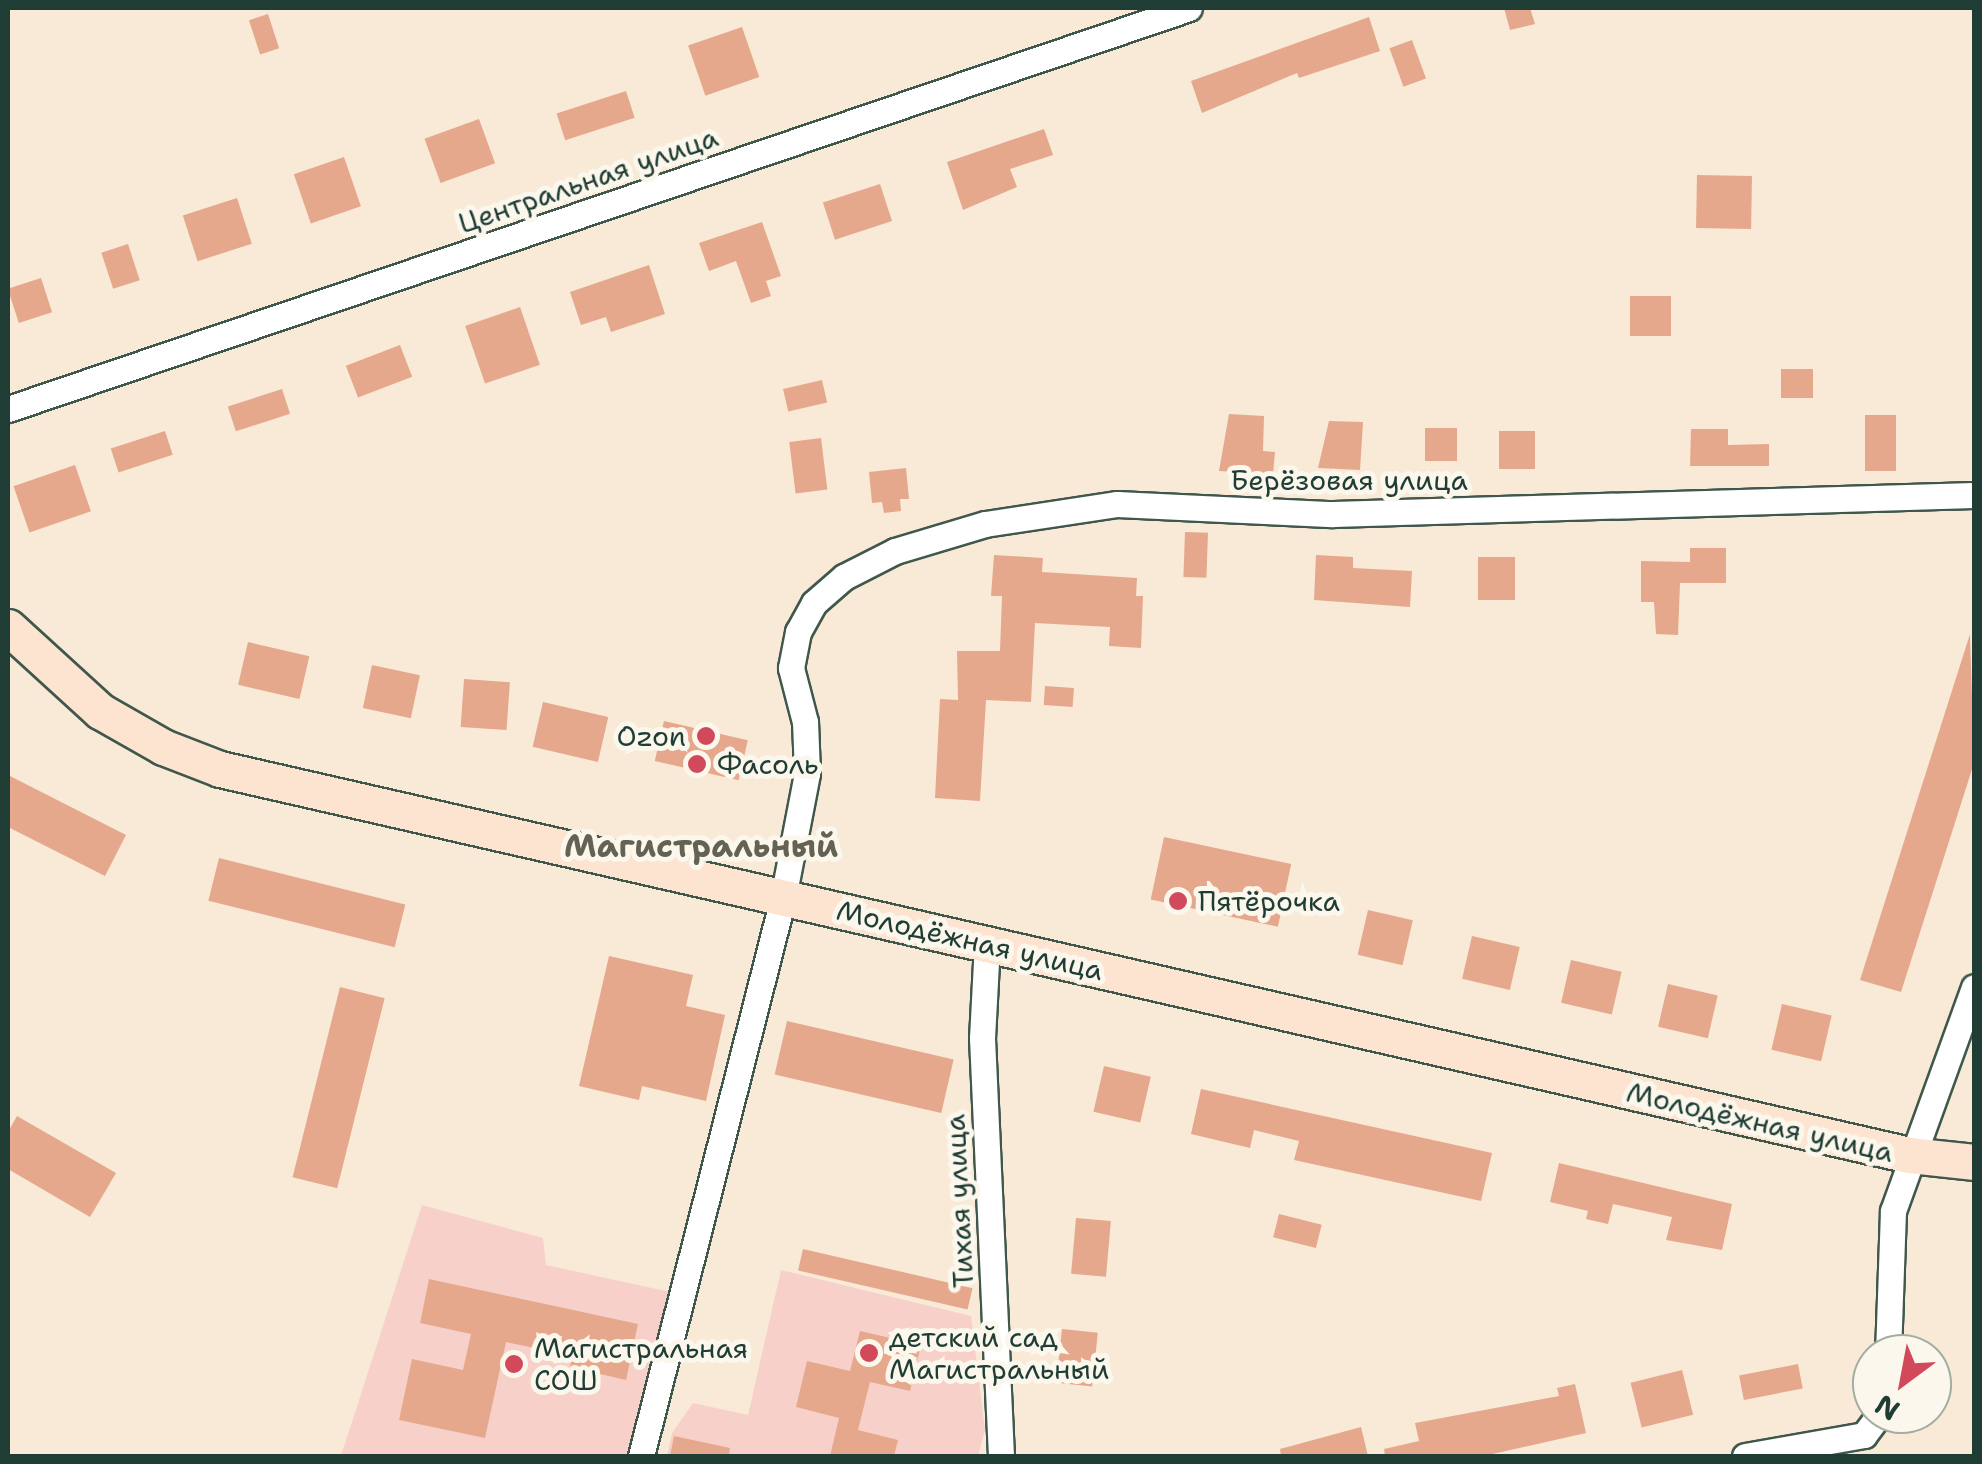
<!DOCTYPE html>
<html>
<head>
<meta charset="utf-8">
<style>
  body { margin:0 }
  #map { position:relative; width:1982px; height:1464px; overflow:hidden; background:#f8ead6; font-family:"Shantell Sans",sans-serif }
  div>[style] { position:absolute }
  .built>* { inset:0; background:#f7d1c9 }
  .building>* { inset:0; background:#e5a88d; transform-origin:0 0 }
  .roads { filter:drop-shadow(2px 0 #40574c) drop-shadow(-2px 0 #40574c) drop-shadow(0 2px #40574c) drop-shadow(0 -2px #40574c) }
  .street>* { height:25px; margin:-12.5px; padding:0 12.5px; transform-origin:12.5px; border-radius:12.5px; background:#fff }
  .secondary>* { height:35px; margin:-17.5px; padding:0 17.5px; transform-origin:17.5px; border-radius:17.5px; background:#fde4d1 }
  .dots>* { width:28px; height:28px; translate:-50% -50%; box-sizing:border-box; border:5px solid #fbf7ec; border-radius:50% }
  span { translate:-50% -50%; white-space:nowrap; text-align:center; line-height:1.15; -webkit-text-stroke:10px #fbf7ec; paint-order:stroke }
  .street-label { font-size:28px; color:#1f3d34 }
  .poi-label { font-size:28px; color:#1f3d34 }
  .right { translate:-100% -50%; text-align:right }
  .left { translate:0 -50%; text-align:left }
  .quarter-label { font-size:32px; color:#646253; font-weight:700 }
  .frame { position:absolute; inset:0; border:10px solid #1f3d34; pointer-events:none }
  .north { position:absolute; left:1852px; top:1334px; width:100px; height:100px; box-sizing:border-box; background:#fbf7ec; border:2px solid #a3ada2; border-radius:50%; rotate:212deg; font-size:28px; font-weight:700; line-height:40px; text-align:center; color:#1f3d34 }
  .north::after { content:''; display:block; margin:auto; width:35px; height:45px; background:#d1495b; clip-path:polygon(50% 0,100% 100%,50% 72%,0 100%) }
</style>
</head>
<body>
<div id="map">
  <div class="built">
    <i style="clip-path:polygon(422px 1205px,543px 1238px,546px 1265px,675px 1293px,634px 1456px,341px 1456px)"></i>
    <i style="clip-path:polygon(781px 1270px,971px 1316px,985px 1430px,978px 1456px,667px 1456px,672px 1433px,693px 1403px,748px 1415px)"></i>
  </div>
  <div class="building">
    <i style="clip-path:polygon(1504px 8px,1530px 8px,1535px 24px,1510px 30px)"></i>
    <i style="left:268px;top:14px;width:36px;height:20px;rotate:72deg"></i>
    <i style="clip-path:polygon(1369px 17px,1380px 51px,1299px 78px,1297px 73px,1202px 113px,1191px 81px)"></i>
    <i style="left:742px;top:27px;width:53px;height:57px;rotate:71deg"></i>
    <i style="left:1412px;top:40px;width:41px;height:24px;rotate:70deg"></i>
    <i style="left:626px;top:91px;width:28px;height:73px;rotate:72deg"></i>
    <i style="left:479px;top:119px;width:47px;height:58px;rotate:70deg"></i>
    <i style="clip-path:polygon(1044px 129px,1053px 155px,1010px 169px,1017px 187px,963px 210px,947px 162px)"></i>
    <i style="left:344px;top:157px;width:52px;height:53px;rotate:71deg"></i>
    <i style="left:1697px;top:175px;width:55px;height:53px;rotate:1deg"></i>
    <i style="left:880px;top:184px;width:39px;height:60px;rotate:72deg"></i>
    <i style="left:237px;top:198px;width:48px;height:57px;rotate:72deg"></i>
    <i style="clip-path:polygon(762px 222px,781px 276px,766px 281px,771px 296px,751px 303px,736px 261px,709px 271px,699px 243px)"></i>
    <i style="left:128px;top:244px;width:38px;height:28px;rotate:72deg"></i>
    <i style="clip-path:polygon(649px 265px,665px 314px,611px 332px,606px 317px,581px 325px,570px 292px)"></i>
    <i style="left:41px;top:278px;width:36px;height:35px;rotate:72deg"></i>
    <i style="left:1630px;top:296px;width:41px;height:40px"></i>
    <i style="left:520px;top:307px;width:61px;height:58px;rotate:71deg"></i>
    <i style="left:400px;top:345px;width:34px;height:58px;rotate:69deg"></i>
    <i style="left:1781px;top:369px;width:32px;height:29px"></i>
    <i style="left:822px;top:380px;width:23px;height:40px;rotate:77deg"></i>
    <i style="left:282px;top:389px;width:26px;height:57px;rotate:72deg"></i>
    <i style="clip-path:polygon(1229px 414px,1264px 416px,1263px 451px,1275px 452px,1273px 474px,1219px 471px)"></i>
    <i style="left:1865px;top:415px;width:31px;height:56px"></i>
    <i style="clip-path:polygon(1329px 421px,1363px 422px,1360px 470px,1318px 468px)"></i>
    <i style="left:1425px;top:428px;width:32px;height:33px"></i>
    <i style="clip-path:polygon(1691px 429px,1728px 429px,1728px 445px,1769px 444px,1769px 466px,1690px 466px)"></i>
    <i style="left:165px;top:431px;width:25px;height:57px;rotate:72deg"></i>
    <i style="left:1499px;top:431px;width:36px;height:38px"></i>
    <i style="left:821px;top:438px;width:52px;height:32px;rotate:83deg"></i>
    <i style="left:75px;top:465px;width:49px;height:65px;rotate:71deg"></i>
    <i style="clip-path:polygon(906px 468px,909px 499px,900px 499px,901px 511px,884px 513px,882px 502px,872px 503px,869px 472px)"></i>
    <i style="left:1185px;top:532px;width:23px;height:45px;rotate:2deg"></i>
    <i style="clip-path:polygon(1690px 548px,1726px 548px,1726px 583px,1680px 583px,1678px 635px,1656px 634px,1654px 602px,1641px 602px,1641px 561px,1690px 562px)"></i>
    <i style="clip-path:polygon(994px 555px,1043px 558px,1042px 572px,1137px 578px,1136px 596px,1143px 596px,1141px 648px,1109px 646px,1110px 627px,1035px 623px,1031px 702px,986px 700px,980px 801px,935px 798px,940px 699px,958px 700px,957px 651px,1000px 651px,1002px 596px,991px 596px)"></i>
    <i style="clip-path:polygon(1316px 555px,1353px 557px,1353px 568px,1412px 571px,1410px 607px,1314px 600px)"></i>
    <i style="left:1478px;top:557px;width:37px;height:43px"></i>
    <i style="clip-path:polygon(1970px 634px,1974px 763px,1901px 992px,1860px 980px)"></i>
    <i style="left:248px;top:642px;width:63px;height:44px;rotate:13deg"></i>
    <i style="left:372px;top:665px;width:49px;height:44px;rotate:12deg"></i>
    <i style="left:464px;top:679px;width:46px;height:48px;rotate:4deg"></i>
    <i style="left:1045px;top:686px;width:29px;height:19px;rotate:4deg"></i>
    <i style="left:543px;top:702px;width:67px;height:46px;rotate:13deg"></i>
    <i style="left:664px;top:721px;width:86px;height:41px;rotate:13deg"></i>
    <i style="clip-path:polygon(8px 775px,126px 835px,105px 876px,8px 827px)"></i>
    <i style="left:1164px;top:837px;width:130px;height:64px;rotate:12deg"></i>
    <i style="left:219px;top:858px;width:192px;height:44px;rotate:14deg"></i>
    <i style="left:1368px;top:910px;width:46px;height:46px;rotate:13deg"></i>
    <i style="left:1472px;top:936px;width:49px;height:44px;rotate:13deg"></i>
    <i style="clip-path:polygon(609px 956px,693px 975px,686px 1006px,725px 1015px,706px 1101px,642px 1086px,639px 1100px,579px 1086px)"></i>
    <i style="left:1571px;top:960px;width:52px;height:44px;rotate:13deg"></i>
    <i style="left:1668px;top:984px;width:51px;height:44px;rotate:13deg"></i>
    <i style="left:340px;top:987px;width:46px;height:196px;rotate:14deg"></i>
    <i style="left:1782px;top:1004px;width:51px;height:47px;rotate:13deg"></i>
    <i style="left:787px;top:1021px;width:171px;height:55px;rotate:13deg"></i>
    <i style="left:1104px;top:1066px;width:48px;height:47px;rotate:13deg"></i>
    <i style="clip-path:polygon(1201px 1089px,1492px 1153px,1481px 1201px,1294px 1160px,1299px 1141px,1254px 1130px,1250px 1148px,1191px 1134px)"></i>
    <i style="clip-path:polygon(17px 1116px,116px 1173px,90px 1217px,8px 1169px,8px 1132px)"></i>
    <i style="clip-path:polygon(1559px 1163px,1732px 1204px,1722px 1250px,1666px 1240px,1672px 1217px,1613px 1204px,1608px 1224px,1586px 1219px,1588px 1211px,1550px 1202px)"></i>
    <i style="left:1279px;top:1214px;width:44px;height:24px;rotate:14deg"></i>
    <i style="left:1076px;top:1218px;width:35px;height:56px;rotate:5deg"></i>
    <i style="left:803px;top:1249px;width:174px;height:22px;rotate:13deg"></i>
    <i style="clip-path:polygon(429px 1279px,638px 1324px,626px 1380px,570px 1367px,572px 1356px,506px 1342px,485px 1438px,399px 1420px,412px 1359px,463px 1370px,471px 1334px,420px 1323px)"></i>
    <i style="left:1062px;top:1329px;width:36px;height:54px;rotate:6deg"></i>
    <i style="clip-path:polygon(860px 1331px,921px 1345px,910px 1391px,870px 1382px,858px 1430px,898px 1440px,894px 1456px,830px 1456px,839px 1418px,796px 1407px,807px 1361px,850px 1371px)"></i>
    <i style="left:1798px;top:1364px;width:25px;height:60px;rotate:79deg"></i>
    <i style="left:1682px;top:1370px;width:46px;height:53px;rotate:76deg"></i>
    <i style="clip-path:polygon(1575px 1384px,1586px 1433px,1488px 1455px,1385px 1456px,1384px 1449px,1419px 1441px,1415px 1423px,1559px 1396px,1557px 1388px)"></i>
    <i style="clip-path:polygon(1361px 1427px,1368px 1456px,1281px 1456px,1280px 1449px)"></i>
    <i style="clip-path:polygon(674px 1436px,730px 1448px,729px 1456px,670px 1456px)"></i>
  </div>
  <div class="roads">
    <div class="street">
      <i style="left:8px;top:409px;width:1247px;rotate:-18.75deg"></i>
      <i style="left:987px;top:943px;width:95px;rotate:93deg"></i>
      <i style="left:982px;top:1038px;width:418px;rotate:87.4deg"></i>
      <i style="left:1888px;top:1354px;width:143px;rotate:-88deg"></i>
      <i style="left:1893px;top:1211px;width:238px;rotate:-70.1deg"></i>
      <i style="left:641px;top:1456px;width:576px;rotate:-75.72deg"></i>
      <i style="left:783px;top:898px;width:127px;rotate:-79.1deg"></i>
      <i style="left:807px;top:773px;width:51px;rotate:-92.2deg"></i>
      <i style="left:805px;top:722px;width:56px;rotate:-104.5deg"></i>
      <i style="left:791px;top:668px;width:37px;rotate:-79deg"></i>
      <i style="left:798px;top:632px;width:33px;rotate:-61deg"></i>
      <i style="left:814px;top:603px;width:40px;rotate:-41deg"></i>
      <i style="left:844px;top:577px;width:57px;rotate:-27deg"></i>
      <i style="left:895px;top:551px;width:94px;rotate:-16.7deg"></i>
      <i style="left:985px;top:524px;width:134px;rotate:-8.6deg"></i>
      <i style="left:1117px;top:504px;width:216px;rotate:2.7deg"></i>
      <i style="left:1333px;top:514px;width:641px;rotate:-1.7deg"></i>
      <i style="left:1745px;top:1456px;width:121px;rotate:-10deg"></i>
      <i style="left:1864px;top:1435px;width:26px;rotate:-53deg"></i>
    </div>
    <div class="secondary">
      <i style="left:8px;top:627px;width:125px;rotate:42.4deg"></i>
      <i style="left:100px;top:711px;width:73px;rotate:29.7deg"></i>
      <i style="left:163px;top:747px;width:61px;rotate:21.1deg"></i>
      <i style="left:220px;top:769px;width:1733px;rotate:12.87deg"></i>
      <i style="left:1909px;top:1155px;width:65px;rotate:6.1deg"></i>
    </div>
  </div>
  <div class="dots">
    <i style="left:706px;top:736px;background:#d1495b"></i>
    <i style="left:697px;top:764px;background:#d1495b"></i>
    <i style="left:1178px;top:901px;background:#d1495b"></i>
    <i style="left:869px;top:1353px;background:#d1495b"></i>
    <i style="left:514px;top:1364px;background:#d1495b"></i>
  </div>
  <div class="street-label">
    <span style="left:588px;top:180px;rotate:-19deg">Центральная улица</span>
    <span style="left:1349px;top:480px">Берёзовая улица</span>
    <span style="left:970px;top:940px;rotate:13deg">Молодёжная улица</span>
    <span style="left:1760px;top:1122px;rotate:13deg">Молодёжная улица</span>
    <span style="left:959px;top:1201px;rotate:-93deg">Тихая улица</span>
  </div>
  <div class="poi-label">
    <span class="right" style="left:686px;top:736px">Ozon</span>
    <span class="left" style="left:717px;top:764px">Фасоль</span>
    <span class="left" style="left:1198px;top:901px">Пятёрочка</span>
    <span class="left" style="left:889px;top:1353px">детский сад<br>Магистральный</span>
    <span class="left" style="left:534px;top:1364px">Магистральная<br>СОШ</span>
  </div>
  <div class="quarter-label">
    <span style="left:701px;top:846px">Магистральный</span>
  </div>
  <div class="frame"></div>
  <div class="north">N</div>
</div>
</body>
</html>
